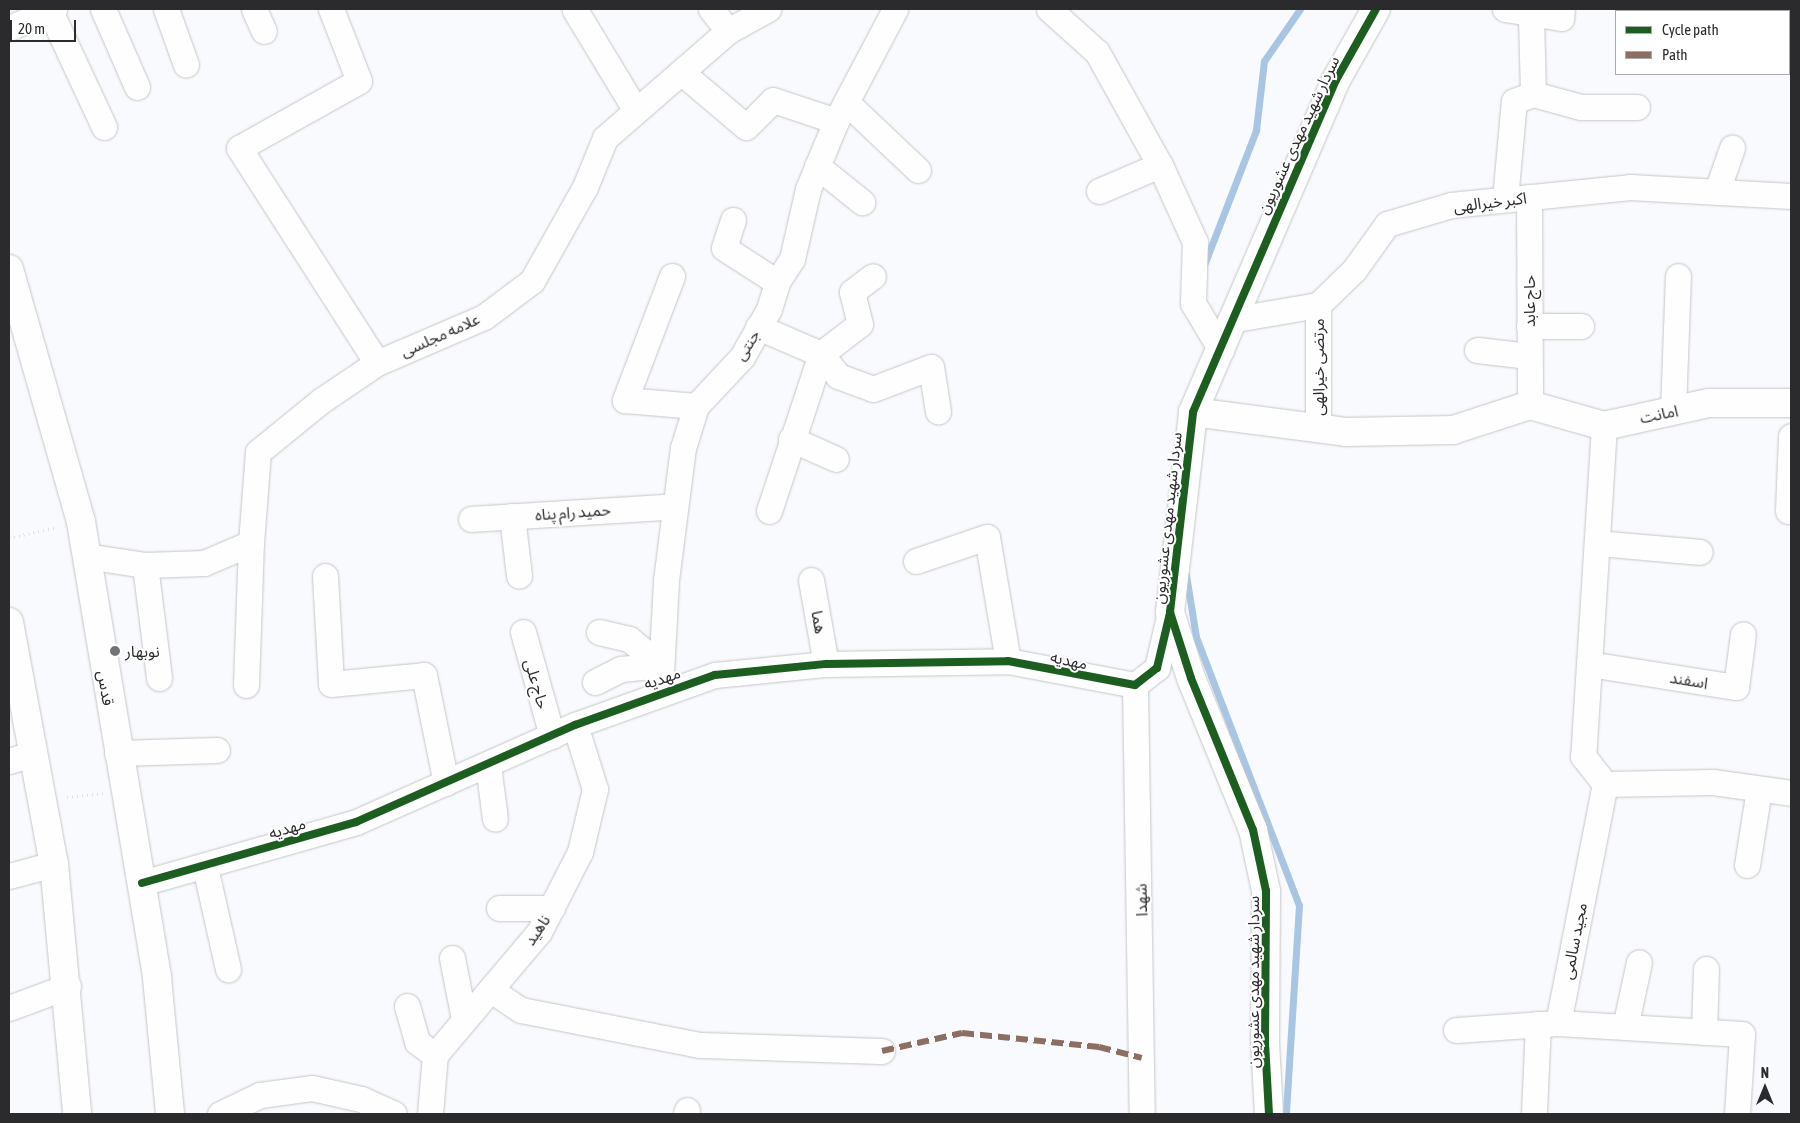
<!DOCTYPE html>
<html>
<head>
<meta charset="utf-8">
<style>
  body { margin:0 }
  #map { position:relative; width:1800px; height:1123px; overflow:hidden; background:#f9fafd; font-family:"Asap Condensed","Noto Sans Arabic",sans-serif }
  div>[style] { position:absolute }
  .stream>* { height:7px; margin:-3.5px; padding:0 3.5px; transform-origin:3.5px; border-radius:3.5px; background:#a8c5e4 }
  .path>* { height:3px; margin-top:-1.5px; transform-origin:0; background:repeating-linear-gradient(90deg,#e0e0e1 0 1px,transparent 0 5px) }
  .roads { filter:drop-shadow(0 0 1px #c5c6c8) drop-shadow(0 0 1px #c5c6c8) }
  .minor>* { height:25px; margin:-12.5px; padding:0 12.5px; transform-origin:12.5px; border-radius:12.5px; background:#fefeff }
  .tertiary>* { height:28px; margin:-14px; padding:0 14px; transform-origin:14px; border-radius:14px; background:#fefeff }
  .secondary>* { height:28px; margin:-14px; padding:0 14px; transform-origin:14px; border-radius:14px; background:#fefeff }
  .quiet>* { height:6px; margin-top:-3px; transform-origin:0; background:repeating-linear-gradient(90deg,#8d6e63 0 12px,transparent 0 18px) }
  .cycleway>* { height:8px; margin:-4px; padding:0 4px; transform-origin:4px; border-radius:4px; background:#1b5e20 }
  .dots>* { width:14px; height:14px; translate:-50% -50%; box-sizing:border-box; border:2px solid #fff; border-radius:50% }
  span { translate:-50% -50%; white-space:nowrap; text-align:center; line-height:1.15; -webkit-text-stroke:4px #fff; paint-order:stroke }
  .street-label { font-size:16px; color:#2b2b2e }
  .poi-label { font-size:16px; color:#2b2b2e }
  .left { translate:0 -50%; text-align:left }
  .frame { position:absolute; inset:0; border:10px solid #2b2b2e; pointer-events:none }
  .legend { position:absolute; left:1615px; top:10px; width:175px; height:65px; box-sizing:border-box; background:#fff; border:1px solid #aaaaab; margin:0; padding:6px 9px; list-style:none; font-size:15px; color:#2b2b2e }
  .legend li { display:flex; align-items:center; gap:10px; height:25px }
  .legend b { width:25px; border:1px solid #aaaaab }
  .north { position:absolute; left:1740px; top:1063px; width:50px; height:50px; -webkit-text-stroke:4px #fff; paint-order:stroke; rotate:0deg; font-size:14px; font-weight:700; line-height:20px; text-align:center; color:#2b2b2e }
  .north::after { content:''; display:block; margin:auto; width:18px; height:22px; background:#2b2b2e; clip-path:polygon(50% 0,100% 100%,50% 72%,0 100%) }
  .scale { position:absolute; left:10px; top:20px; width:66px; height:22px; box-sizing:border-box; border:2px solid #2b2b2e; border-top:0; padding-left:6px; font-size:15px; line-height:18px; white-space:nowrap; color:#2b2b2e; -webkit-text-stroke:4px #fff; paint-order:stroke }
</style>
</head>
<body>
<div id="map">
  <div class="stream">
    <div style="left:1204px;top:265px;width:145px;rotate:-68.9deg"></div>
    <div style="left:1256px;top:130px;width:69px;rotate:-83.4deg"></div>
    <div style="left:1264px;top:61px;width:63px;rotate:-55.3deg"></div>
    <div style="left:1186px;top:575px;width:63px;rotate:80.8deg"></div>
    <div style="left:1196px;top:637px;width:287px;rotate:69deg"></div>
    <div style="left:1299px;top:905px;width:209px;rotate:93.6deg"></div>
  </div>
  <div class="path">
    <div style="left:9px;top:538px;width:50px;rotate:-12.7deg"></div>
    <div style="left:67px;top:797px;width:36px;rotate:-6deg"></div>
  </div>
  <div class="roads">
    <div class="minor">
      <div style="left:103px;top:9px;width:85px;rotate:66.4deg"></div>
      <div style="left:166px;top:9px;width:59px;rotate:70.3deg"></div>
      <div style="left:254px;top:9px;width:24px;rotate:66deg"></div>
      <div style="left:331px;top:9px;width:77px;rotate:68.7deg"></div>
      <div style="left:359px;top:81px;width:137px;rotate:150.8deg"></div>
      <div style="left:239px;top:148px;width:255px;rotate:57.3deg"></div>
      <div style="left:711px;top:9px;width:28px;rotate:52deg"></div>
      <div style="left:1049px;top:9px;width:64px;rotate:41.9deg"></div>
      <div style="left:1097px;top:52px;width:129px;rotate:60.9deg"></div>
      <div style="left:1160px;top:165px;width:85px;rotate:65.6deg"></div>
      <div style="left:1195px;top:242px;width:61px;rotate:91.9deg"></div>
      <div style="left:1193px;top:303px;width:55px;rotate:59.2deg"></div>
      <div style="left:1505px;top:9px;width:57px;rotate:9.1deg"></div>
      <div style="left:1561px;top:18px;width:9px;rotate:-84deg"></div>
      <div style="left:575px;top:10px;width:116px;rotate:58.8deg"></div>
      <div style="left:50px;top:11px;width:128px;rotate:65deg"></div>
      <div style="left:9px;top:28px;width:49px;rotate:-22.9deg"></div>
      <div style="left:681px;top:72px;width:85px;rotate:40.2deg"></div>
      <div style="left:746px;top:127px;width:38px;rotate:-45deg"></div>
      <div style="left:773px;top:100px;width:66px;rotate:18.4deg"></div>
      <div style="left:1533px;top:94px;width:50px;rotate:15.2deg"></div>
      <div style="left:1581px;top:107px;width:56px"></div>
      <div style="left:846px;top:102px;width:99px;rotate:43.4deg"></div>
      <div style="left:817px;top:166px;width:58px;rotate:38.7deg"></div>
      <div style="left:1099px;top:191px;width:66px;rotate:-23.1deg"></div>
      <div style="left:1717px;top:191px;width:46px;rotate:-70.8deg"></div>
      <div style="left:1529px;top:197px;width:208px;rotate:89.7deg"></div>
      <div style="left:1505px;top:199px;width:98px;rotate:-84.8deg"></div>
      <div style="left:1514px;top:101px;width:20px;rotate:-20deg"></div>
      <div style="left:1533px;top:94px;width:78px;rotate:-91.5deg"></div>
      <div style="left:733px;top:220px;width:29px;rotate:108deg"></div>
      <div style="left:724px;top:248px;width:63px;rotate:32.7deg"></div>
      <div style="left:672px;top:276px;width:133px;rotate:110.8deg"></div>
      <div style="left:625px;top:400px;width:71px;rotate:4.8deg"></div>
      <div style="left:1318px;top:305px;width:124px;rotate:90deg"></div>
      <div style="left:1230px;top:320px;width:89px;rotate:-9.7deg"></div>
      <div style="left:1318px;top:305px;width:50px;rotate:-44.2deg"></div>
      <div style="left:1354px;top:270px;width:57px;rotate:-54.3deg"></div>
      <div style="left:1387px;top:224px;width:67px;rotate:-16.5deg"></div>
      <div style="left:1451px;top:205px;width:180px;rotate:-5.7deg"></div>
      <div style="left:1630px;top:187px;width:161px;rotate:3.2deg"></div>
      <div style="left:1529px;top:326px;width:52px"></div>
      <div style="left:758px;top:327px;width:69px;rotate:23.2deg"></div>
      <div style="left:821px;top:354px;width:28px;rotate:52deg"></div>
      <div style="left:838px;top:376px;width:37px;rotate:20deg"></div>
      <div style="left:873px;top:389px;width:62px;rotate:-20.8deg"></div>
      <div style="left:931px;top:367px;width:45px;rotate:81deg"></div>
      <div style="left:1477px;top:350px;width:52px;rotate:6.6deg"></div>
      <div style="left:1673px;top:411px;width:135px;rotate:-87.9deg"></div>
      <div style="left:1604px;top:426px;width:331px;rotate:93.6deg"></div>
      <div style="left:1583px;top:756px;width:36px;rotate:52deg"></div>
      <div style="left:791px;top:439px;width:49px;rotate:24deg"></div>
      <div style="left:769px;top:511px;width:165px;rotate:-71.7deg"></div>
      <div style="left:821px;top:354px;width:49px;rotate:-37.6deg"></div>
      <div style="left:860px;top:324px;width:33px;rotate:-104deg"></div>
      <div style="left:852px;top:292px;width:26px;rotate:-37deg"></div>
      <div style="left:1788px;top:511px;width:75px;rotate:-87.7deg"></div>
      <div style="left:512px;top:516px;width:60px;rotate:83.3deg"></div>
      <div style="left:471px;top:519px;width:204px;rotate:-3.6deg"></div>
      <div style="left:1597px;top:543px;width:103px;rotate:5deg"></div>
      <div style="left:86px;top:556px;width:60px;rotate:8.7deg"></div>
      <div style="left:145px;top:565px;width:59px;rotate:-1.9deg"></div>
      <div style="left:204px;top:563px;width:51px;rotate:-23.1deg"></div>
      <div style="left:251px;top:543px;width:91px;rotate:-85.6deg"></div>
      <div style="left:258px;top:452px;width:82px;rotate:-39.1deg"></div>
      <div style="left:322px;top:400px;width:66px;rotate:-33.9deg"></div>
      <div style="left:377px;top:363px;width:116px;rotate:-23.3deg"></div>
      <div style="left:484px;top:317px;width:60px;rotate:-36.9deg"></div>
      <div style="left:532px;top:281px;width:108px;rotate:-60.6deg"></div>
      <div style="left:585px;top:187px;width:53px;rotate:-67.8deg"></div>
      <div style="left:605px;top:138px;width:163px;rotate:-41deg"></div>
      <div style="left:728px;top:31px;width:46px;rotate:-28.8deg"></div>
      <div style="left:916px;top:561px;width:75px;rotate:-18.7deg"></div>
      <div style="left:987px;top:537px;width:126px;rotate:80.4deg"></div>
      <div style="left:145px;top:565px;width:114px;rotate:82.9deg"></div>
      <div style="left:325px;top:576px;width:108px;rotate:86.8deg"></div>
      <div style="left:331px;top:684px;width:93px;rotate:-5.5deg"></div>
      <div style="left:424px;top:675px;width:110px;rotate:78.5deg"></div>
      <div style="left:811px;top:580px;width:85px;rotate:79.9deg"></div>
      <div style="left:523px;top:632px;width:108px;rotate:74.4deg"></div>
      <div style="left:599px;top:632px;width:31px;rotate:13deg"></div>
      <div style="left:629px;top:639px;width:41px;rotate:39.1deg"></div>
      <div style="left:1589px;top:664px;width:149px;rotate:8.9deg"></div>
      <div style="left:1736px;top:687px;width:53px;rotate:-82.5deg"></div>
      <div style="left:595px;top:682px;width:29px;rotate:-27deg"></div>
      <div style="left:621px;top:669px;width:40px;rotate:-5.7deg"></div>
      <div style="left:246px;top:685px;width:142px;rotate:-88deg"></div>
      <div style="left:1135px;top:685px;width:429px;rotate:89.1deg"></div>
      <div style="left:660px;top:692px;width:112px;rotate:-86.9deg"></div>
      <div style="left:666px;top:580px;width:133px;rotate:-82.7deg"></div>
      <div style="left:683px;top:448px;width:44px;rotate:-72.8deg"></div>
      <div style="left:696px;top:406px;width:67px;rotate:-46.8deg"></div>
      <div style="left:742px;top:357px;width:55px;rotate:-60.6deg"></div>
      <div style="left:769px;top:309px;width:28px;rotate:-73deg"></div>
      <div style="left:777px;top:282px;width:27px;rotate:-57deg"></div>
      <div style="left:792px;top:259px;width:72px;rotate:-77.1deg"></div>
      <div style="left:808px;top:189px;width:74px;rotate:-67.6deg"></div>
      <div style="left:836px;top:121px;width:127px;rotate:-62.2deg"></div>
      <div style="left:117px;top:753px;width:100px;rotate:-1.7deg"></div>
      <div style="left:9px;top:761px;width:24px;rotate:-17deg"></div>
      <div style="left:488px;top:765px;width:54px;rotate:82.6deg"></div>
      <div style="left:1747px;top:865px;width:77px;rotate:-81deg"></div>
      <div style="left:205px;top:867px;width:105px;rotate:77.3deg"></div>
      <div style="left:9px;top:876px;width:47px;rotate:-14.9deg"></div>
      <div style="left:142px;top:883px;width:223px;rotate:-15.9deg"></div>
      <div style="left:356px;top:822px;width:240px;rotate:-23.9deg"></div>
      <div style="left:575px;top:725px;width:149px;rotate:-19.7deg"></div>
      <div style="left:715px;top:675px;width:112px;rotate:-5.7deg"></div>
      <div style="left:826px;top:664px;width:182px;rotate:-0.9deg"></div>
      <div style="left:1008px;top:661px;width:129px;rotate:10.7deg"></div>
      <div style="left:1135px;top:685px;width:28px;rotate:-38deg"></div>
      <div style="left:1157px;top:668px;width:57px;rotate:-76.9deg"></div>
      <div style="left:499px;top:908px;width:53px"></div>
      <div style="left:452px;top:958px;width:62px;rotate:78.9deg"></div>
      <div style="left:491px;top:990px;width:36px;rotate:34deg"></div>
      <div style="left:521px;top:1010px;width:182px;rotate:11.1deg"></div>
      <div style="left:700px;top:1045px;width:182px;rotate:1.9deg"></div>
      <div style="left:407px;top:1006px;width:37px;rotate:74deg"></div>
      <div style="left:417px;top:1042px;width:22px;rotate:36deg"></div>
      <div style="left:9px;top:1008px;width:63px;rotate:-20.4deg"></div>
      <div style="left:1625px;top:1027px;width:66px;rotate:-77.8deg"></div>
      <div style="left:1456px;top:1030px;width:102px;rotate:-3.9deg"></div>
      <div style="left:1704px;top:1032px;width:63px;rotate:-88.2deg"></div>
      <div style="left:1534px;top:1112px;width:88px;rotate:-87.4deg"></div>
      <div style="left:220px;top:1114px;width:44px;rotate:-25.4deg"></div>
      <div style="left:260px;top:1095px;width:52px;rotate:-7.7deg"></div>
      <div style="left:312px;top:1088px;width:50px;rotate:12.7deg"></div>
      <div style="left:361px;top:1099px;width:36px;rotate:24deg"></div>
      <div style="left:430px;top:1114px;width:59px;rotate:-85.2deg"></div>
      <div style="left:435px;top:1055px;width:161px;rotate:-49.8deg"></div>
      <div style="left:539px;top:932px;width:90px;rotate:-62.9deg"></div>
      <div style="left:580px;top:852px;width:65px;rotate:-76.6deg"></div>
      <div style="left:595px;top:789px;width:67px;rotate:-107.4deg"></div>
      <div style="left:686px;top:1114px;width:4px;rotate:-76deg"></div>
      <div style="left:1737px;top:1114px;width:80px;rotate:-86.4deg"></div>
      <div style="left:1742px;top:1034px;width:184px;rotate:-176.6deg"></div>
      <div style="left:1558px;top:1023px;width:244px;rotate:-78.9deg"></div>
      <div style="left:1605px;top:784px;width:108px;rotate:-1.1deg"></div>
      <div style="left:1713px;top:782px;width:79px;rotate:8deg"></div>
    </div>
    <div class="tertiary">
      <div style="left:1193px;top:412px;width:154px;rotate:7.4deg"></div>
      <div style="left:1346px;top:432px;width:107px;rotate:-1.1deg"></div>
      <div style="left:1453px;top:430px;width:81px;rotate:-18deg"></div>
      <div style="left:1530px;top:405px;width:77px;rotate:15.8deg"></div>
      <div style="left:1604px;top:426px;width:107px;rotate:-12.4deg"></div>
      <div style="left:1709px;top:403px;width:82px"></div>
      <div style="left:1269px;top:1114px;width:71px;rotate:-93.2deg"></div>
      <div style="left:1265px;top:1043px;width:152px;rotate:-89.6deg"></div>
      <div style="left:1266px;top:891px;width:62px;rotate:-102deg"></div>
      <div style="left:1253px;top:830px;width:164px;rotate:-112.2deg"></div>
      <div style="left:1191px;top:678px;width:69px;rotate:-107.7deg"></div>
      <div style="left:1170px;top:612px;width:201px;rotate:-83.4deg"></div>
      <div style="left:1193px;top:412px;width:361px;rotate:-66.7deg"></div>
      <div style="left:1336px;top:80px;width:81px;rotate:-60.6deg"></div>
    </div>
    <div class="secondary">
      <div style="left:9px;top:269px;width:263px;rotate:74.1deg"></div>
      <div style="left:81px;top:522px;width:462px;rotate:80.5deg"></div>
      <div style="left:157px;top:978px;width:137px;rotate:84.5deg"></div>
      <div style="left:9px;top:622px;width:246px;rotate:79.5deg"></div>
      <div style="left:54px;top:864px;width:251px;rotate:84.7deg"></div>
    </div>
  </div>
  <div class="quiet">
    <div style="left:882px;top:1051px;width:82px;rotate:-12.7deg"></div>
    <div style="left:962px;top:1033px;width:138px;rotate:5.8deg"></div>
    <div style="left:1099px;top:1047px;width:44px;rotate:14.3deg"></div>
  </div>
  <div class="cycleway">
    <div style="left:142px;top:883px;width:223px;rotate:-15.9deg"></div>
    <div style="left:356px;top:822px;width:240px;rotate:-23.9deg"></div>
    <div style="left:575px;top:725px;width:149px;rotate:-19.7deg"></div>
    <div style="left:715px;top:675px;width:112px;rotate:-5.7deg"></div>
    <div style="left:826px;top:664px;width:182px;rotate:-0.9deg"></div>
    <div style="left:1008px;top:661px;width:129px;rotate:10.7deg"></div>
    <div style="left:1135px;top:685px;width:28px;rotate:-38deg"></div>
    <div style="left:1157px;top:668px;width:57px;rotate:-76.7deg"></div>
    <div style="left:1269px;top:1114px;width:71px;rotate:-93.2deg"></div>
    <div style="left:1265px;top:1043px;width:152px;rotate:-89.6deg"></div>
    <div style="left:1266px;top:891px;width:62px;rotate:-102deg"></div>
    <div style="left:1253px;top:830px;width:164px;rotate:-112.2deg"></div>
    <div style="left:1191px;top:678px;width:69px;rotate:-107.7deg"></div>
    <div style="left:1170px;top:612px;width:201px;rotate:-83.4deg"></div>
    <div style="left:1193px;top:412px;width:361px;rotate:-66.7deg"></div>
    <div style="left:1336px;top:80px;width:81px;rotate:-60.6deg"></div>
  </div>
  <div class="dots">
    <div style="left:115px;top:651px;background:#737376"></div>
  </div>
  <div class="street-label">
    <span style="left:1298px;top:135px;rotate:-65deg">سردار شهید مهدی عشوریون</span>
    <span style="left:1490px;top:202px;rotate:-7deg">اکبر خیرالهی</span>
    <span style="left:1529px;top:301px;rotate:-90deg">حاج عابد</span>
    <span style="left:440px;top:335px;rotate:-24deg">علامه مجلسی</span>
    <span style="left:747px;top:345px;rotate:-58deg">جنتی</span>
    <span style="left:1318px;top:367px;rotate:-90deg">مرتضی خیرالهی</span>
    <span style="left:1659px;top:414px;rotate:-12deg">امانت</span>
    <span style="left:573px;top:512px;rotate:-4deg">حمید رام پناه</span>
    <span style="left:1167px;top:518px;rotate:-84deg">سردار شهید مهدی عشوریون</span>
    <span style="left:819px;top:622px;rotate:80deg">هما</span>
    <span style="left:1069px;top:660px;rotate:12deg">مهدیه</span>
    <span style="left:662px;top:678px;rotate:-19deg">مهدیه</span>
    <span style="left:1689px;top:680px;rotate:9deg">اسفند</span>
    <span style="left:537px;top:684px;rotate:74deg">حاج علی</span>
    <span style="left:106px;top:688px;rotate:81deg">قدس</span>
    <span style="left:287px;top:828px;rotate:-17deg">مهدیه</span>
    <span style="left:1141px;top:900px;rotate:-91deg">شهدا</span>
    <span style="left:537px;top:930px;rotate:-56deg">ناهید</span>
    <span style="left:1574px;top:941px;rotate:-79deg">مجید سالمی</span>
    <span style="left:1253px;top:982px;rotate:-90deg">سردار شهید مهدی عشوریون</span>
  </div>
  <div class="poi-label">
    <span class="left" style="left:125px;top:651px">نوبهار</span>
  </div>
  <div class="frame"></div>
  <ul class="legend">
  <li><b style="height:6px;background:#1b5e20"></b>Cycle path</li>
  <li><b style="height:6px;background:#8d6e63"></b>Path</li>
  </ul>
  <div class="north">N</div>
  <div class="scale">20 m</div>
</div>
</body>
</html>
